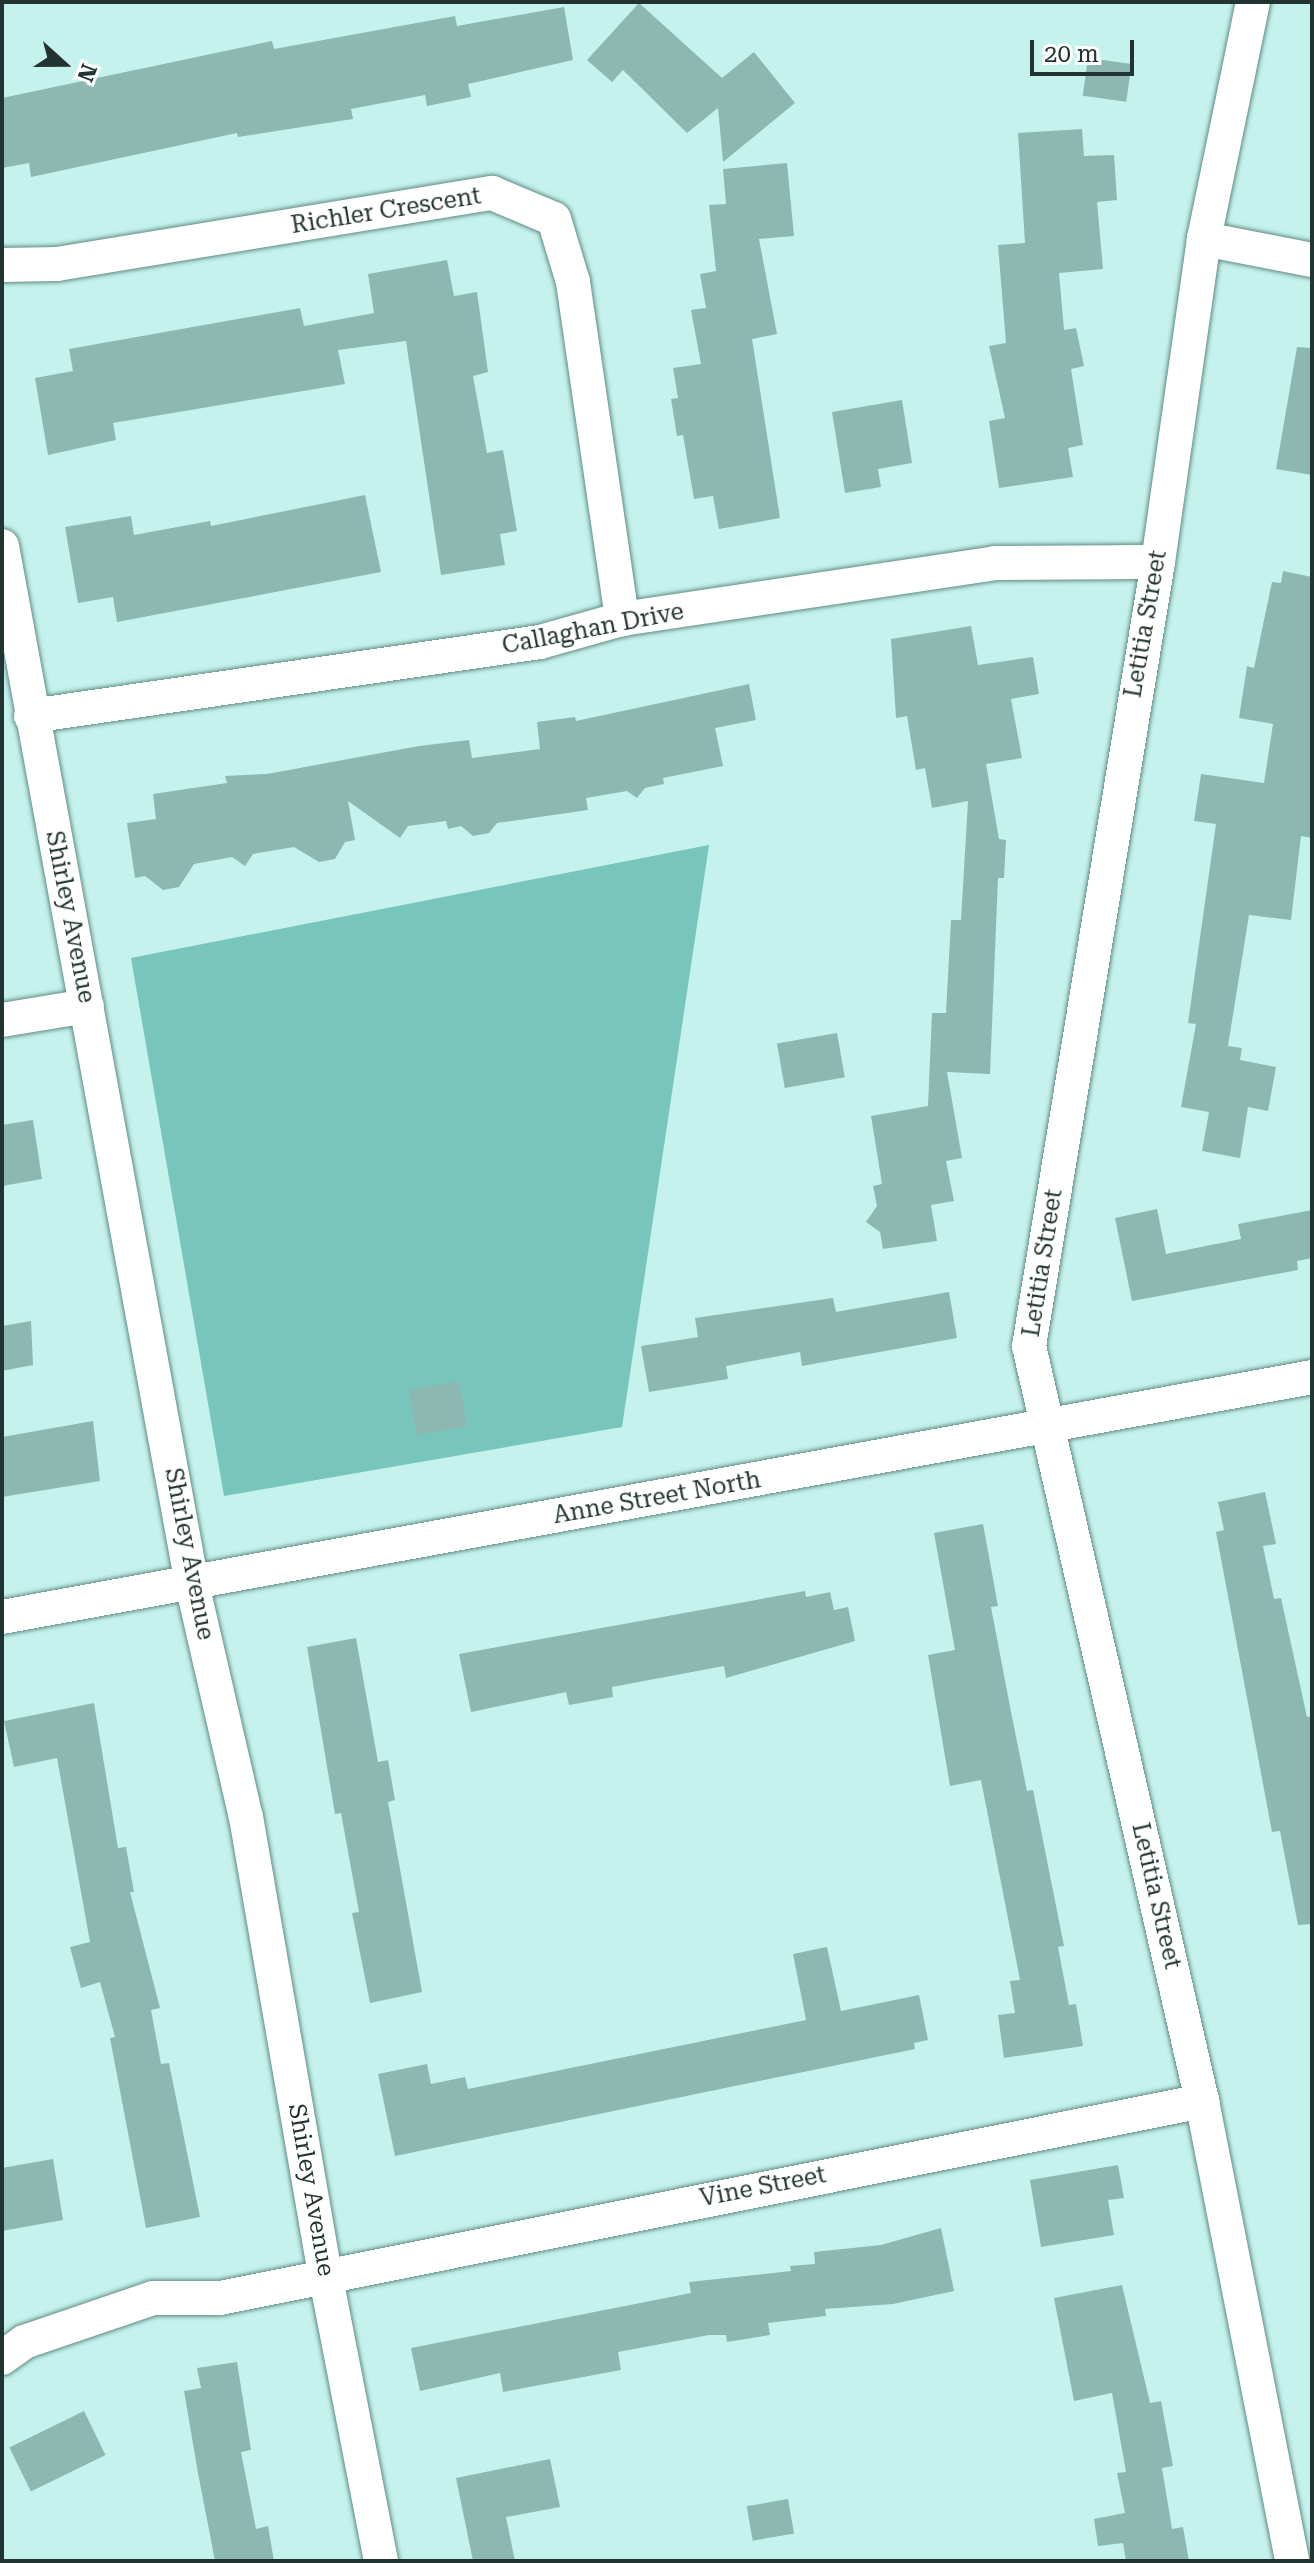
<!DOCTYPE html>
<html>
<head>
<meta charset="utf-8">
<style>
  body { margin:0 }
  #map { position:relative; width:1314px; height:2563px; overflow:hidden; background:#c5f2ec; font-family:"Roboto Serif",serif }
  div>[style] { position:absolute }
  .green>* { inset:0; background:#78c5bc }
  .building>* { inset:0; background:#8db8b2; transform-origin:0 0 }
  .roads { filter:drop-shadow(0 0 2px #618b85) drop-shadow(0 0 2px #618b85) }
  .minor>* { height:34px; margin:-17px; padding:0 17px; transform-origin:17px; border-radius:17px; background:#fff }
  span { translate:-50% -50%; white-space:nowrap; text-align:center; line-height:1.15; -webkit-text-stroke:6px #fff; paint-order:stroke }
  .street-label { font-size:24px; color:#223431 }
  .frame { position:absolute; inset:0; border:4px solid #223431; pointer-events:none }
  .north { position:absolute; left:24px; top:24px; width:80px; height:80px; -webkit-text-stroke:6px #fff; paint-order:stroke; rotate:111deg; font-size:22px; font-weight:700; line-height:32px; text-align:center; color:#223431 }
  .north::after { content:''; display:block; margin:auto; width:28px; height:36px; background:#223431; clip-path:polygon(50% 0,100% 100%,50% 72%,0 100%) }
  .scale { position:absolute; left:1030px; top:40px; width:104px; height:36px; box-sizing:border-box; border:4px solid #223431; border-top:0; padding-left:10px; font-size:24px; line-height:28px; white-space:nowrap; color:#223431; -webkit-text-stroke:6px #fff; paint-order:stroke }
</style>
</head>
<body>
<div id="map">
  <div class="green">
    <div style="clip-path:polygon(709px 845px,622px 1427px,224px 1496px,131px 958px)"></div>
  </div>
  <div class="building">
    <div style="clip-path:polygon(639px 3px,722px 78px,754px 52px,795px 103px,723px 162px,718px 108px,687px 133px,623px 70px,612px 82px,587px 60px)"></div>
    <div style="clip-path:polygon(564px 7px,573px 60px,468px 84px,471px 97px,427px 106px,425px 95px,351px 109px,353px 119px,238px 137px,237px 133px,31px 177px,29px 163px,2px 168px,2px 98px,272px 41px,274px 49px,455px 16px,457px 26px)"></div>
    <div style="left:1088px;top:58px;width:44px;height:38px;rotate:8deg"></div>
    <div style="clip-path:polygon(1082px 129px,1084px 156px,1114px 155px,1117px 200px,1097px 202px,1103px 269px,1059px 273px,1064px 330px,1076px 328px,1084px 366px,1071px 369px,1083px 445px,1068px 448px,1073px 477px,999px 488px,989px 421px,1005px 418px,989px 346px,1006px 343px,998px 245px,1025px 243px,1018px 133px)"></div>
    <div style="clip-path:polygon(787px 163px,794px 236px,759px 239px,777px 334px,752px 339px,780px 518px,719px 529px,713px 496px,694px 499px,683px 435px,677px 436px,671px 399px,678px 398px,673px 368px,701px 364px,691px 310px,706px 308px,700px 274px,716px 271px,709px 205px,726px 204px,723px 169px)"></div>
    <div style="clip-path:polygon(447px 260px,454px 296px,477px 292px,488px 372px,473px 376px,487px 453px,503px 450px,517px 531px,500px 534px,505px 565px,441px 575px,406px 341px,338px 350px,345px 384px,113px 423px,116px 440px,48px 455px,35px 378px,73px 371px,69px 349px,300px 308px,304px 326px,374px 313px,368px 274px)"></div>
    <div style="clip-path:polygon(1297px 347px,1312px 348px,1312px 475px,1276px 469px)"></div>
    <div style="clip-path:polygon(902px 400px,912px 463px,878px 469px,881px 487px,845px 493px,832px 412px)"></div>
    <div style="clip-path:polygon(365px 495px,381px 572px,117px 622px,113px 597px,78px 603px,65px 527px,131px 516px,134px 535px,210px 521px,211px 526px)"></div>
    <div style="clip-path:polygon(1283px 571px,1312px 577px,1312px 838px,1301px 836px,1291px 920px,1249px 915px,1228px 1046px,1242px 1048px,1240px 1060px,1276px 1067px,1268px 1111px,1248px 1107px,1240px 1158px,1202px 1151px,1209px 1112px,1181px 1107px,1196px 1024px,1188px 1023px,1216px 824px,1194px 821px,1201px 774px,1264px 783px,1273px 724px,1239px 718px,1247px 666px,1254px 668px,1272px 582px,1281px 583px)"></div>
    <div style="clip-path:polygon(971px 626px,978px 665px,1033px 657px,1039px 694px,1011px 699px,1022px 758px,986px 764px,999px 839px,1006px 840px,1004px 878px,998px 878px,990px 1074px,947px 1072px,962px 1158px,946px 1161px,954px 1201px,931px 1205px,937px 1241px,883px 1249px,880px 1232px,866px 1222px,877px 1206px,873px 1186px,882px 1184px,871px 1116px,928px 1106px,932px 1013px,946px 1013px,951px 920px,961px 920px,968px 801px,932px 808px,925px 768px,916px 770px,907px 716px,896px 718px,891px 639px)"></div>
    <div style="clip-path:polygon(749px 684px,756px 720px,715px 728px,723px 766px,663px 778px,664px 784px,645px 788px,637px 798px,627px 791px,586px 798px,588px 810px,497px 823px,489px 833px,473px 836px,461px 826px,448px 829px,446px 821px,408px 826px,400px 838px,348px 801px,355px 840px,345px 842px,335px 859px,319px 862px,294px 847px,253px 854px,245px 866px,232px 857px,194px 864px,179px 887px,163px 890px,145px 876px,135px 878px,127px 823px,156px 819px,153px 794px,227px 783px,225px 776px,267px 774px,419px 746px,469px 740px,472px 758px,540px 749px,537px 722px,575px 717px,576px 721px)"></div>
    <div style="left:837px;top:1033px;width:45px;height:61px;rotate:80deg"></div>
    <div style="clip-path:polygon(33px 1120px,42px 1179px,2px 1186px,2px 1125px)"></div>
    <div style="clip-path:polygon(1157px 1209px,1166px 1254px,1241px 1239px,1238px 1224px,1312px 1210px,1312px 1258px,1297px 1261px,1298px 1270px,1132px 1301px,1115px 1218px)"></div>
    <div style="clip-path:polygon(949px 1292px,957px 1338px,802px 1366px,800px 1352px,726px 1366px,728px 1379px,649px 1392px,641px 1346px,698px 1337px,695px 1318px,833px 1298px,836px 1312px)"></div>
    <div style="clip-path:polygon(31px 1321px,33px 1365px,2px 1371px,2px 1326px)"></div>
    <div style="left:459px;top:1381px;width:46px;height:51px;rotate:80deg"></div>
    <div style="clip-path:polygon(93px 1421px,100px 1481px,2px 1497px,2px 1437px)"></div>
    <div style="clip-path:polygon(1265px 1492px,1276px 1544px,1263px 1546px,1274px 1599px,1281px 1598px,1307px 1717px,1312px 1716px,1312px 1924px,1298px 1925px,1280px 1831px,1272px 1832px,1216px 1532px,1224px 1530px,1218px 1502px)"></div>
    <div style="clip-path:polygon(983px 1524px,998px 1606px,991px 1607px,1011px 1712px,1027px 1791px,1033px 1790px,1064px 1946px,1058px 1947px,1069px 2005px,1076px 2004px,1083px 2046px,1004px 2058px,998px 2015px,1015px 2013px,1010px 1981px,1020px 1980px,981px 1780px,950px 1786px,928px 1655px,955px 1650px,934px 1533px)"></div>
    <div style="clip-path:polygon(805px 1591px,806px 1597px,830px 1592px,834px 1610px,848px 1607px,855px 1641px,726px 1678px,724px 1666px,612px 1687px,613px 1697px,569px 1705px,566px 1692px,471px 1712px,459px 1654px)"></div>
    <div style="clip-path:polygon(356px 1638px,378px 1762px,388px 1760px,395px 1800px,388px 1802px,422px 1992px,370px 2003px,352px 1913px,359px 1912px,341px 1813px,335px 1814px,307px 1647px)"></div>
    <div style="clip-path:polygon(94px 1703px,118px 1848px,126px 1847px,134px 1892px,130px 1892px,160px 2008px,151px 2010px,161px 2064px,169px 2063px,200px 2217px,146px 2228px,110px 2038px,115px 2037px,100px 1982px,81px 1988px,70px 1947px,90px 1942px,57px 1758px,14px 1767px,4px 1721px)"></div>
    <div style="clip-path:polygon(827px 1947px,841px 2011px,919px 1995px,928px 2040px,914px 2043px,915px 2049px,395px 2156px,378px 2074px,427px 2064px,431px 2084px,465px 2077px,468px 2089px,806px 2020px,793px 1954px)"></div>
    <div style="clip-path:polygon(53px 2159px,63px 2220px,2px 2231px,2px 2168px)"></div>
    <div style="clip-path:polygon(1118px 2165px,1124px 2198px,1108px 2200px,1114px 2235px,1041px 2247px,1030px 2180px)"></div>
    <div style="clip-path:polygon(941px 2228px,954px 2291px,893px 2304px,825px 2309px,826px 2316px,768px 2323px,770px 2335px,727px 2342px,726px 2335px,709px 2335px,618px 2352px,621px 2370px,503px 2392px,500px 2373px,420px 2391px,411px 2348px,691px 2293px,689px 2282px,791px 2271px,790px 2266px,815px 2264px,814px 2252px,881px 2245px)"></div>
    <div style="clip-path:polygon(1122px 2285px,1150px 2403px,1161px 2401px,1173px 2466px,1162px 2468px,1172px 2529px,1183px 2527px,1189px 2561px,1126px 2561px,1123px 2543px,1098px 2546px,1094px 2519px,1125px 2513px,1117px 2473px,1126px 2472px,1112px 2393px,1074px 2401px,1054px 2298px)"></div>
    <div style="clip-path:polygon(237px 2362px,251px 2450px,241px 2452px,256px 2529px,268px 2526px,274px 2561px,215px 2561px,198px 2473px,184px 2391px,201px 2388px,197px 2368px)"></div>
    <div style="left:84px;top:2411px;width:49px;height:83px;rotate:64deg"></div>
    <div style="clip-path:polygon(550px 2459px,560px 2507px,506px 2517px,515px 2561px,473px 2561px,456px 2478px)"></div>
    <div style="left:788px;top:2499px;width:35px;height:42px;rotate:80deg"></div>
  </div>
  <div class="roads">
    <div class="minor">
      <div style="left:1253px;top:2px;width:242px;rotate:101.7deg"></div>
      <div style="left:1204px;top:239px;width:326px;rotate:98.1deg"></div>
      <div style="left:1158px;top:562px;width:795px;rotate:99.34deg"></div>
      <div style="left:1029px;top:1346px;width:775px;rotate:77.09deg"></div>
      <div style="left:1202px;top:2101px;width:469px;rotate:78.9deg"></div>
      <div style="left:1204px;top:239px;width:110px;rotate:11deg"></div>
      <div style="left:2px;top:265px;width:55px;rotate:-1deg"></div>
      <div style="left:57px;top:264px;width:441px;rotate:-9.3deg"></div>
      <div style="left:492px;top:193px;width:67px;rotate:22.8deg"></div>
      <div style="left:554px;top:219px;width:66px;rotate:73.2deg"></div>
      <div style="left:573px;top:282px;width:341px;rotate:81.7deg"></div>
      <div style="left:2px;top:546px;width:1055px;rotate:79.63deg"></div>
      <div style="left:192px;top:1584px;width:239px;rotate:77deg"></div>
      <div style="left:246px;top:1817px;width:463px;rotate:80.2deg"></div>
      <div style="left:325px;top:2273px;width:293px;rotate:79deg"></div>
      <div style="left:31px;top:716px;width:514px;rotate:-8.27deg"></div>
      <div style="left:540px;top:642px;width:85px;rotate:-15.7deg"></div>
      <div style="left:622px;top:619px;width:377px;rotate:-8.5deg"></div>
      <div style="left:995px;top:563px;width:163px;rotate:-0.4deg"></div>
      <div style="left:2px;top:1020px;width:86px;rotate:-9.4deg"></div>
      <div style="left:2px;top:1617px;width:1332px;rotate:-10.38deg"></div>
      <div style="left:2px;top:2358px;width:27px;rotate:-36deg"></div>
      <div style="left:24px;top:2342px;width:136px;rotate:-18.8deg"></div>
      <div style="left:153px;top:2298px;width:67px"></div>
      <div style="left:220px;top:2298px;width:1002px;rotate:-11.34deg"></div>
    </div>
  </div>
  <div class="street-label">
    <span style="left:386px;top:211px;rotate:-9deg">Richler Crescent</span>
    <span style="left:1146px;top:624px;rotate:-80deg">Letitia Street</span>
    <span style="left:593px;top:629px;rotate:-11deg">Callaghan Drive</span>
    <span style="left:70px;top:917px;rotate:79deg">Shirley Avenue</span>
    <span style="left:1043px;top:1263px;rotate:-81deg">Letitia Street</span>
    <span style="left:657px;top:1498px;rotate:-10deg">Anne Street North</span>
    <span style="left:189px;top:1554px;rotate:79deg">Shirley Avenue</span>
    <span style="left:1156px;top:1896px;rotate:77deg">Letitia Street</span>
    <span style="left:763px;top:2187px;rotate:-11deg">Vine Street</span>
    <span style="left:311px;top:2190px;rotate:80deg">Shirley Avenue</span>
  </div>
  <div class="frame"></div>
  <div class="north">N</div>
  <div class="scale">20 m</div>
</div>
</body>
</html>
